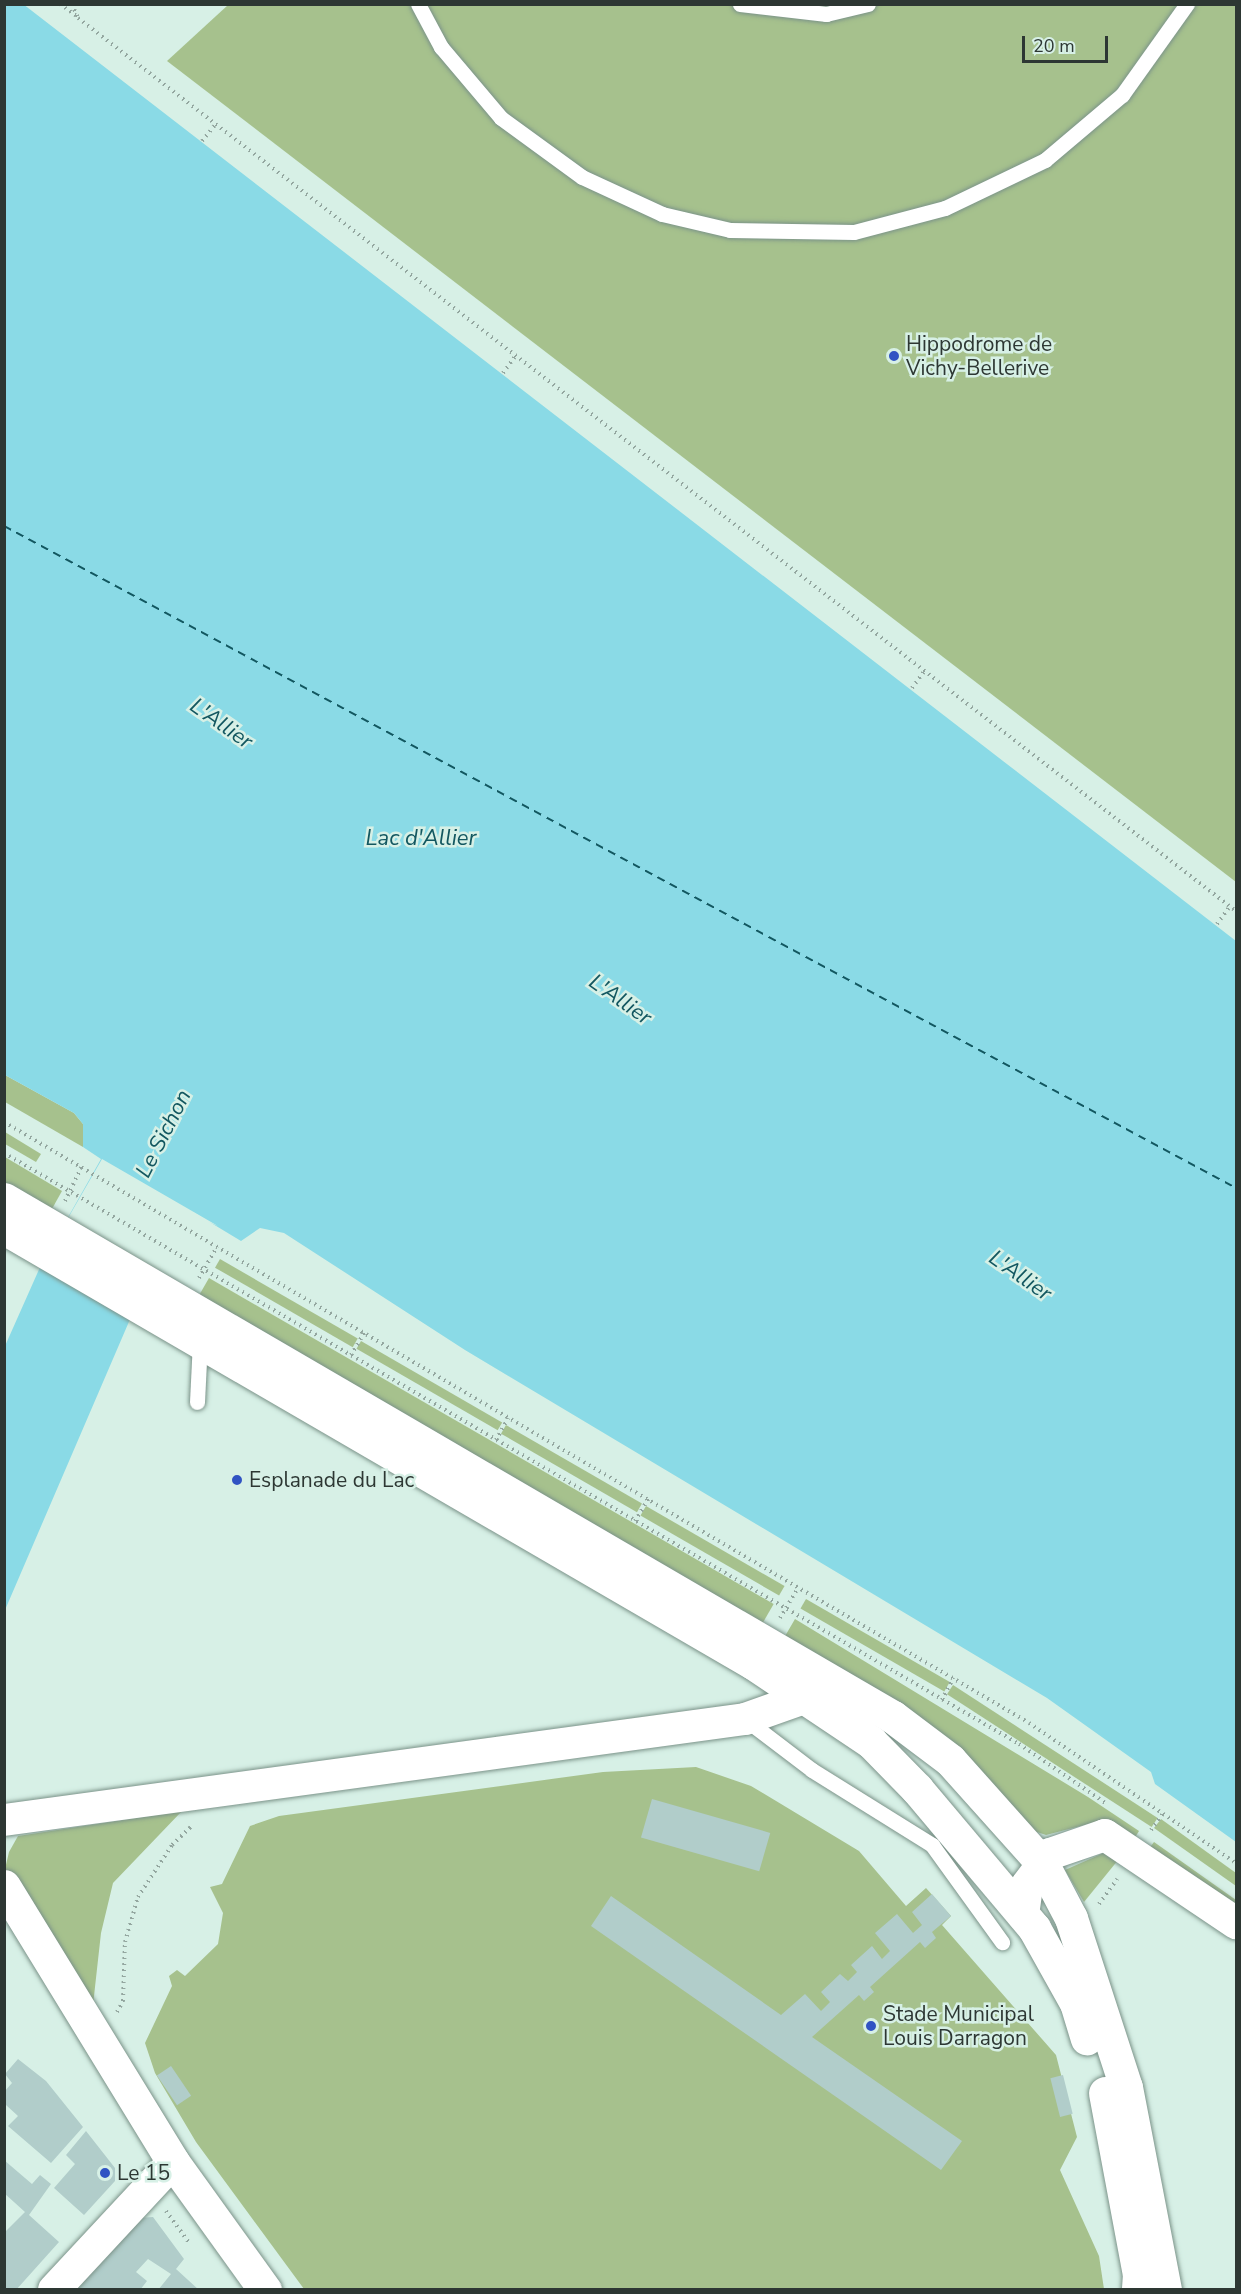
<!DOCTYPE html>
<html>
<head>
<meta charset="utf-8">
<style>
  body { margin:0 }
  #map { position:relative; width:1241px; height:2294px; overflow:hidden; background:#d7f0e6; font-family:"Nunito Sans",sans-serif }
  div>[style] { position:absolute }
  .green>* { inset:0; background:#a6c18d; transform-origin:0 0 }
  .water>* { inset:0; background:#8adae6 }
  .pier>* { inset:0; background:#d7f0e6 }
  .ferry>* { height:1.5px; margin-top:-0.75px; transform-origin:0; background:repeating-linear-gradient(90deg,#125760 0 8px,transparent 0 14px) }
  .building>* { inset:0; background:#b1cdca; transform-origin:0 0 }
  .path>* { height:4px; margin-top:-2px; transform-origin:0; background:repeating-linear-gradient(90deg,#93a69f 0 1.5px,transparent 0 6px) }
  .roads { filter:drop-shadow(0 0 2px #7b9389) drop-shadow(0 0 2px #7b9389) }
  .lane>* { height:15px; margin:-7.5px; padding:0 7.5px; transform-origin:7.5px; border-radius:7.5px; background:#fff }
  .street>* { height:32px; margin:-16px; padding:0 16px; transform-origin:16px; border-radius:16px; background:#fff }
  .secondary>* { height:33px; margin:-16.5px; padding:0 16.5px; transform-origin:16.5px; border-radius:16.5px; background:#fff }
  .dots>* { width:16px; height:16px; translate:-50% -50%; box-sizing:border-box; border:3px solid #d7f0e6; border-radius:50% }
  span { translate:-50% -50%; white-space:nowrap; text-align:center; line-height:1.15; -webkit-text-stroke:5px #d7f0e6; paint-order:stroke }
  .poi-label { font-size:21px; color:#2d3733 }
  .left { translate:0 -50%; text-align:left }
  .water-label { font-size:22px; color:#125760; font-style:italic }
  .frame { position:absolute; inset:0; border:6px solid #2d3733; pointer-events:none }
  .scale { position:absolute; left:1022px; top:36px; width:86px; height:27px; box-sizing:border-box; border:3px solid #2d3733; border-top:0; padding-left:8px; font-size:18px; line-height:21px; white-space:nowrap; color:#2d3733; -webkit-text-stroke:4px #d7f0e6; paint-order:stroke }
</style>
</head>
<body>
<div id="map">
  <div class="green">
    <div style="clip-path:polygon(228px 5px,1236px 5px,1236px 882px,167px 61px)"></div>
    <div style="clip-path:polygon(5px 1075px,74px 1113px,83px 1124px,83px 1147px,5px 1102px)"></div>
    <div style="clip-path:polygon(5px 1132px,41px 1154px,36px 1162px,5px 1144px)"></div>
    <div style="clip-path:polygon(5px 1157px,62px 1191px,48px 1216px,5px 1191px)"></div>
    <div style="left:220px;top:1259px;width:159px;height:10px;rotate:30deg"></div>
    <div style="left:209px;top:1278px;width:652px;height:27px;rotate:30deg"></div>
    <div style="left:361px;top:1341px;width:163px;height:9px;rotate:30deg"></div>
    <div style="left:506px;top:1425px;width:157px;height:10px;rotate:30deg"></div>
    <div style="left:646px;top:1506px;width:160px;height:11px;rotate:30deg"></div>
    <div style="left:806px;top:1599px;width:166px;height:11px;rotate:30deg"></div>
    <div style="clip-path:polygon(795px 1619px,1088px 1797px,1139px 1831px,1134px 1839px,1096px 1822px,1046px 1835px,1034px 1831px,781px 1643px)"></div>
    <div style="left:953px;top:1685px;width:244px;height:11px;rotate:33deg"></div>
    <div style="clip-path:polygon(696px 1767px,751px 1786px,859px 1851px,906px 1906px,926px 1888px,951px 1916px,942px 1925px,1056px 2055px,1077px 2137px,1060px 2170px,1099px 2256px,1104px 2289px,304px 2289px,196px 2142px,155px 2073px,145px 2043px,172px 1986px,169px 1976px,177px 1970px,185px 1976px,218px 1944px,223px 1913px,210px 1887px,222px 1884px,250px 1826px,279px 1816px,603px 1772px)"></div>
    <div style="clip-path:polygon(182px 1811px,113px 1883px,101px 1933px,93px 2005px,5px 1869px,9px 1852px,18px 1836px)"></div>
    <div style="clip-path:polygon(1161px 1819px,1236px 1873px,1236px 1886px,1154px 1828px)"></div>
    <div style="clip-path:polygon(1154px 1842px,1236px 1900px,1236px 1911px,1148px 1850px)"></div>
    <div style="clip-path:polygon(1108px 1851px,1123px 1854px,1084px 1902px,1065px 1870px)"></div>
  </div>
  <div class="water">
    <div style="clip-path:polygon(23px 4px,1236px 941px,1236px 1842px,1155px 1784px,1151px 1772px,1047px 1698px,465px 1350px,284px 1233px,260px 1228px,241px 1241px,193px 1212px,131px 1317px,5px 1610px,5px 1346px,41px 1265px,101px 1159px,83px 1147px,83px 1124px,74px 1113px,5px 1075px,4px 5px)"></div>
  </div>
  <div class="pier">
    <div style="clip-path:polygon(102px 1159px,218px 1226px,194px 1216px,133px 1318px,41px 1265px)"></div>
  </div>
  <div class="ferry">
    <div style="left:4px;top:526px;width:1399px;rotate:28.25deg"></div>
  </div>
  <div class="building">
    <div style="left:652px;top:1799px;width:123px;height:40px;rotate:16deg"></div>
    <div style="clip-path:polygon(932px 1894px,951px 1916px,932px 1932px,936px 1938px,925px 1948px,920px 1942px,870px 1987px,874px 1992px,864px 2001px,859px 1995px,812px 2037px,962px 2141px,941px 2170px,591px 1926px,611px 1896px,781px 2015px,805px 1994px,821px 2011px,830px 2002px,821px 1992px,840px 1974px,848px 1981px,857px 1972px,851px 1965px,872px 1946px,882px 1959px,890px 1951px,875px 1933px,897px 1914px,913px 1933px,922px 1925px,912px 1912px)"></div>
    <div style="clip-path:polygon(18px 2059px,46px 2081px,83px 2127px,51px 2163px,8px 2126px,18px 2116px,6px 2105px,4px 2092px,12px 2083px,5px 2074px)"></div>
    <div style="left:171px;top:2066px;width:36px;height:17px;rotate:56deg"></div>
    <div style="left:1063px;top:2075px;width:40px;height:13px;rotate:76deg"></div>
    <div style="clip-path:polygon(86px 2131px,115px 2168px,115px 2181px,84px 2215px,54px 2188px,75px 2164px,66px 2155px)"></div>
    <div style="clip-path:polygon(4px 2160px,32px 2184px,40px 2175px,51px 2184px,29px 2215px,59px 2242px,16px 2290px,4px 2290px,4px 2233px,25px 2212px,4px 2193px)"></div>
    <div style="clip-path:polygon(153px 2217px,184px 2259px,176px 2269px,199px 2290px,158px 2290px,171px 2274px,148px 2259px,136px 2272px,147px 2281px,140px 2290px,75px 2290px,140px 2218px)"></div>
  </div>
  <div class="path">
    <div style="left:60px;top:4px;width:22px;rotate:36deg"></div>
    <div style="left:72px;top:4px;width:15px;rotate:67deg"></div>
    <div style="left:78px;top:18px;width:1462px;rotate:37.64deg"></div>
    <div style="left:202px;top:141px;width:22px;rotate:-51deg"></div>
    <div style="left:503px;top:373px;width:22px;rotate:-54deg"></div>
    <div style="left:912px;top:688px;width:22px;rotate:-54deg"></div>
    <div style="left:1217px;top:924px;width:22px;rotate:-54deg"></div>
    <div style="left:4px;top:1122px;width:1188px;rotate:30.38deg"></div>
    <div style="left:1029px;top:1723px;width:250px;rotate:34.1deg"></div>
    <div style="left:4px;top:1153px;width:1175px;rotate:30.21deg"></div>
    <div style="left:1019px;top:1744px;width:107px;rotate:34.3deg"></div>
    <div style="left:65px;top:1201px;width:39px;rotate:-64deg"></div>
    <div style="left:199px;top:1278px;width:36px;rotate:-60deg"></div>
    <div style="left:351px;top:1355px;width:26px;rotate:-59deg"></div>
    <div style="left:496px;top:1440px;width:25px;rotate:-61deg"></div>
    <div style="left:635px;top:1521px;width:26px;rotate:-59deg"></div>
    <div style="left:780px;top:1618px;width:35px;rotate:-59deg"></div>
    <div style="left:942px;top:1700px;width:25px;rotate:-63deg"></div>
    <div style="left:1151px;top:1830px;width:22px;rotate:-54deg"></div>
    <div style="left:1099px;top:1904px;width:31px;rotate:-54deg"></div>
    <div style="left:117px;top:2012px;width:13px;rotate:-61deg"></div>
    <div style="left:123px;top:2001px;width:59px;rotate:-88.1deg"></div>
    <div style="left:125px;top:1942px;width:47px;rotate:-73.9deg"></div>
    <div style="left:138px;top:1897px;width:62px;rotate:-56.8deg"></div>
    <div style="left:172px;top:1845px;width:28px;rotate:-44deg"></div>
    <div style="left:166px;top:2211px;width:41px;rotate:54deg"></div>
  </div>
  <div class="roads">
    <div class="lane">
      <div style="left:418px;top:4px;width:49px;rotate:61.9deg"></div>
      <div style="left:441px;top:47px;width:93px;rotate:49.8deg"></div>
      <div style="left:501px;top:118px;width:100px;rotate:36.1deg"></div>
      <div style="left:582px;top:177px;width:88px;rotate:24.8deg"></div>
      <div style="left:662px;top:214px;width:70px;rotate:13.2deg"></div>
      <div style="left:730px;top:230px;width:124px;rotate:0.9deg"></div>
      <div style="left:854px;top:232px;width:94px;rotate:-14.8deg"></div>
      <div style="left:945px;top:208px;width:111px;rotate:-25.6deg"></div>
      <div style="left:1045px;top:160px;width:101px;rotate:-40.2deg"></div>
      <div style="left:1122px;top:95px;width:112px;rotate:-54.5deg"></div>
      <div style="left:740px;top:4px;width:87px;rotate:6.6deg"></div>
      <div style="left:826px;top:14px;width:43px;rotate:-13.4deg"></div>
      <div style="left:197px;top:1402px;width:61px;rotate:-87.2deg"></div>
      <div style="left:745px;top:1719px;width:84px;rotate:37.3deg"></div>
      <div style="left:812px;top:1770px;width:142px;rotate:32deg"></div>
      <div style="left:932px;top:1845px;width:120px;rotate:54.2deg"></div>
    </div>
    <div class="street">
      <div style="left:4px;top:1820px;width:748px;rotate:-7.76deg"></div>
      <div style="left:745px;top:1719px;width:66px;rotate:-19.5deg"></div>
      <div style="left:1023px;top:1915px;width:30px;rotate:-82deg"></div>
      <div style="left:1027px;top:1885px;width:39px;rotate:-53deg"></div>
      <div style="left:1050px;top:1854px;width:58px;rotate:-19.1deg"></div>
      <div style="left:1105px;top:1835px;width:158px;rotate:33.9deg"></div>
      <div style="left:54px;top:2290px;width:175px;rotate:-47.1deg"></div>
    </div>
    <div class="secondary">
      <div style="left:4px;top:1199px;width:1029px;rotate:30.23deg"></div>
      <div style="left:893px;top:1717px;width:71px;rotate:37deg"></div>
      <div style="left:950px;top:1760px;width:138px;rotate:48.2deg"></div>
      <div style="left:1042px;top:1863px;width:62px;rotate:62.2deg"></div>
      <div style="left:1071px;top:1918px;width:178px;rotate:72deg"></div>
      <div style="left:1126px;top:2087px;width:207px;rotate:79.1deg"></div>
      <div style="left:4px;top:1228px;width:866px;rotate:30.15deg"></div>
      <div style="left:753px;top:1663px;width:142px;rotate:33.8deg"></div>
      <div style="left:871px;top:1742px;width:66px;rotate:45.6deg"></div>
      <div style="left:917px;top:1789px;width:182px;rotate:49.9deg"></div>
      <div style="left:1034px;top:1928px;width:86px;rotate:60.8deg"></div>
      <div style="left:1076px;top:2003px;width:37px;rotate:73deg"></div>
      <div style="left:4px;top:1886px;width:324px;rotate:58.5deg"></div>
      <div style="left:173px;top:2162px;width:158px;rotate:54.3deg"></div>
      <div style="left:1105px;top:2093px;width:184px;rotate:79.4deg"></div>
      <div style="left:1139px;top:2274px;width:16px;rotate:94deg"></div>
    </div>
  </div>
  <div class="dots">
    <div style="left:894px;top:356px;background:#3053c3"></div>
    <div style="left:237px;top:1480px;background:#3053c3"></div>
    <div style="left:871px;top:2026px;background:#3053c3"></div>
    <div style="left:105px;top:2173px;background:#3053c3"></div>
  </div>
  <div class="poi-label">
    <span class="left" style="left:906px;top:356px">Hippodrome de<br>Vichy-Bellerive</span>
    <span class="left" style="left:249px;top:1480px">Esplanade du Lac</span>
    <span class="left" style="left:883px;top:2026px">Stade Municipal<br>Louis Darragon</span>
    <span class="left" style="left:117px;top:2173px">Le 15</span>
  </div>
  <div class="water-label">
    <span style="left:221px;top:724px;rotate:35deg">L'Allier</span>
    <span style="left:421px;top:839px">Lac d'Allier</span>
    <span style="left:620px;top:1000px;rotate:35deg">L'Allier</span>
    <span style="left:164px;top:1134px;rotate:-63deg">Le Sichon</span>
    <span style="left:1020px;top:1276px;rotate:35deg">L'Allier</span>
  </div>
  <div class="frame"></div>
  <div class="scale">20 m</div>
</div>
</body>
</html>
